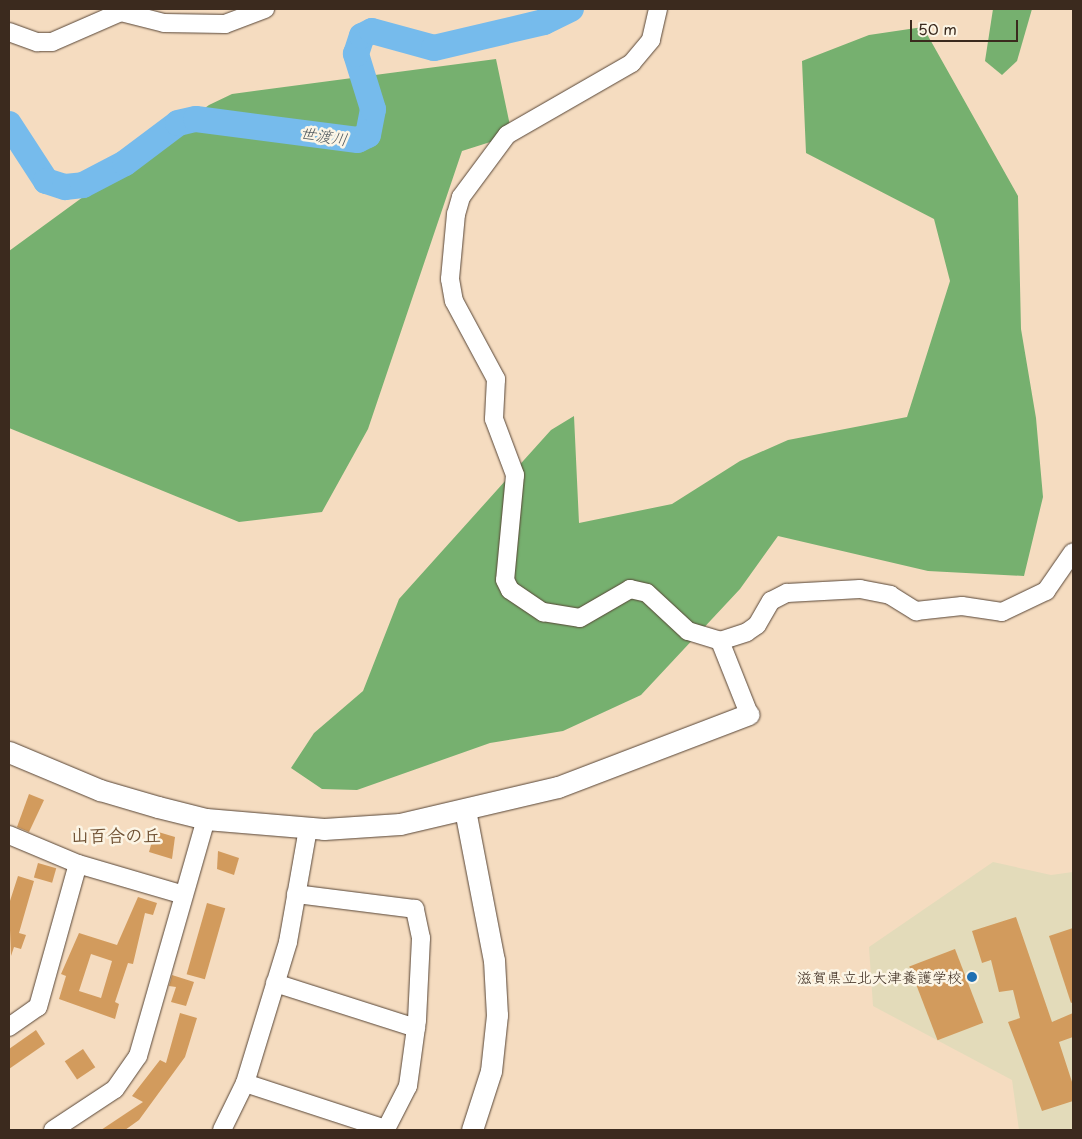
<!DOCTYPE html>
<html>
<head>
<meta charset="utf-8">
<style>
  body { margin:0 }
  #map { position:relative; width:1082px; height:1139px; overflow:hidden; background:#f5dcc0; font-family:"Playpen Sans","Klee One",sans-serif }
  div>[style] { position:absolute }
  .built>* { inset:0; background:#e3dbba }
  .forest>* { inset:0; background:#76b06f }
  .river>* { height:26px; margin:-13px; padding:0 13px; transform-origin:13px; border-radius:13px; background:#76bbec }
  .building>* { inset:0; background:#d29b5d; transform-origin:0 0 }
  .roads { filter:drop-shadow(0 0 1px #574536) drop-shadow(0 0 1px #574536) }
  .minor>* { height:18px; margin:-9px; padding:0 9px; transform-origin:9px; border-radius:9px; background:#fff }
  .tertiary>* { height:21px; margin:-10.5px; padding:0 10.5px; transform-origin:10.5px; border-radius:10.5px; background:#fff }
  .dots>* { width:14px; height:14px; translate:-50% -50%; box-sizing:border-box; border:2px solid #fcf5e5; border-radius:50% }
  span { translate:-50% -50%; white-space:nowrap; text-align:center; line-height:1.15; -webkit-text-stroke:5px #fcf5e5; paint-order:stroke }
  .poi-label { font-size:15px; color:#3b2a1e }
  .right { translate:-100% -50%; text-align:right }
  .water-label { font-size:16px; color:#4d565c; font-style:italic }
  .quarter-label { font-size:18px; color:#705234; font-weight:700 }
  .frame { position:absolute; inset:0; border:10px solid #3b2a1e; pointer-events:none }
  .scale { position:absolute; left:910px; top:20px; width:108px; height:22px; box-sizing:border-box; border:2px solid #3b2a1e; border-top:0; padding-left:6px; font-size:15px; line-height:18px; white-space:nowrap; color:#3b2a1e; -webkit-text-stroke:4px #fcf5e5; paint-order:stroke }
</style>
</head>
<body>
<div id="map">
  <div class="built">
    <div style="clip-path:polygon(993px 862px,1051px 875px,1073px 872px,1073px 1130px,1019px 1130px,1012px 1080px,873px 1006px,869px 947px)"></div>
  </div>
  <div class="forest">
    <div style="clip-path:polygon(993px 9px,1032px 9px,1017px 61px,1002px 75px,985px 61px)"></div>
    <div style="clip-path:polygon(923px 27px,1018px 196px,1021px 329px,1036px 418px,1043px 497px,1024px 576px,928px 571px,778px 536px,740px 589px,641px 695px,563px 731px,490px 743px,357px 790px,322px 789px,291px 768px,314px 733px,363px 691px,399px 599px,551px 430px,574px 416px,579px 523px,672px 504px,740px 461px,788px 440px,907px 417px,950px 281px,934px 219px,806px 153px,802px 61px,869px 35px)"></div>
    <div style="clip-path:polygon(496px 59px,512px 135px,462px 151px,368px 429px,322px 512px,239px 522px,9px 428px,9px 251px,209px 105px,232px 94px)"></div>
  </div>
  <div class="river">
    <div style="left:9px;top:124px;width:68px;rotate:57deg"></div>
    <div style="left:46px;top:181px;width:20px;rotate:18deg"></div>
    <div style="left:65px;top:187px;width:18px;rotate:-6deg"></div>
    <div style="left:83px;top:185px;width:47px;rotate:-27.6deg"></div>
    <div style="left:125px;top:163px;width:66px;rotate:-37deg"></div>
    <div style="left:178px;top:123px;width:18px;rotate:-13deg"></div>
    <div style="left:196px;top:119px;width:163px;rotate:7.4deg"></div>
    <div style="left:358px;top:140px;width:11px;rotate:-27deg"></div>
    <div style="left:368px;top:135px;width:26px;rotate:-79deg"></div>
    <div style="left:373px;top:109px;width:58px;rotate:-107.2deg"></div>
    <div style="left:356px;top:54px;width:19px;rotate:-72deg"></div>
    <div style="left:362px;top:36px;width:11px;rotate:-27deg"></div>
    <div style="left:372px;top:31px;width:64px;rotate:15.3deg"></div>
    <div style="left:434px;top:48px;width:113px;rotate:-13.3deg"></div>
    <div style="left:544px;top:22px;width:30px;rotate:-26deg"></div>
  </div>
  <div class="building">
    <div style="clip-path:polygon(29px 794px,44px 800px,29px 832px,17px 827px)"></div>
    <div style="clip-path:polygon(155px 831px,175px 837px,172px 859px,149px 852px)"></div>
    <div style="clip-path:polygon(218px 851px,239px 858px,234px 875px,217px 869px)"></div>
    <div style="left:38px;top:863px;width:19px;height:15px;rotate:16deg"></div>
    <div style="clip-path:polygon(18px 876px,34px 881px,19px 933px,26px 935px,21px 949px,14px 947px,11px 956px,9px 904px)"></div>
    <div style="clip-path:polygon(evenodd,138px 897px,157px 903px,153px 915px,145px 913px,133px 964px,128px 963px,115px 1002px,119px 1004px,115px 1019px,59px 999px,66px 976px,61px 974px,79px 933px,117px 945px,138px 897px,91px 954px,112px 961px,101px 998px,79px 991px,91px 954px)"></div>
    <div style="left:207px;top:903px;width:19px;height:74px;rotate:16deg"></div>
    <div style="clip-path:polygon(1016px 917px,1052px 1022px,1073px 1013px,1073px 1037px,1059px 1042px,1073px 1085px,1073px 1101px,1042px 1111px,1008px 1022px,1020px 1018px,1013px 990px,999px 992px,991px 960px,982px 963px,972px 931px)"></div>
    <div style="clip-path:polygon(1073px 928px,1073px 1002px,1071px 1003px,1049px 936px)"></div>
    <div style="left:955px;top:949px;width:79px;height:49px;rotate:69deg"></div>
    <div style="clip-path:polygon(172px 975px,194px 982px,186px 1006px,171px 1002px,176px 987px,169px 986px)"></div>
    <div style="clip-path:polygon(180px 1013px,197px 1018px,185px 1057px,139px 1120px,125px 1130px,101px 1130px,143px 1102px,132px 1096px,160px 1060px,166px 1063px)"></div>
    <div style="clip-path:polygon(36px 1030px,45px 1044px,9px 1069px,9px 1049px)"></div>
    <div style="left:83px;top:1049px;width:22px;height:22px;rotate:56deg"></div>
  </div>
  <div class="roads">
    <div class="minor">
      <div style="left:658px;top:9px;width:32px;rotate:103deg"></div>
      <div style="left:651px;top:40px;width:30px;rotate:130deg"></div>
      <div style="left:632px;top:63px;width:144px;rotate:150.1deg"></div>
      <div style="left:507px;top:135px;width:77px;rotate:126.6deg"></div>
      <div style="left:461px;top:197px;width:18px;rotate:106deg"></div>
      <div style="left:456px;top:214px;width:65px;rotate:95.3deg"></div>
      <div style="left:450px;top:279px;width:22px;rotate:80deg"></div>
      <div style="left:454px;top:301px;width:89px;rotate:61.7deg"></div>
      <div style="left:496px;top:379px;width:40px;rotate:92.9deg"></div>
      <div style="left:494px;top:419px;width:60px;rotate:69.4deg"></div>
      <div style="left:515px;top:475px;width:105px;rotate:95.4deg"></div>
      <div style="left:505px;top:580px;width:11px;rotate:63deg"></div>
      <div style="left:510px;top:590px;width:40px;rotate:34deg"></div>
      <div style="left:543px;top:612px;width:37px;rotate:9deg"></div>
      <div style="left:580px;top:618px;width:58px;rotate:-30.1deg"></div>
      <div style="left:630px;top:589px;width:17px;rotate:13deg"></div>
      <div style="left:647px;top:593px;width:56px;rotate:42.8deg"></div>
      <div style="left:688px;top:631px;width:34px;rotate:17deg"></div>
      <div style="left:720px;top:641px;width:28px;rotate:-18deg"></div>
      <div style="left:747px;top:632px;width:12px;rotate:-35deg"></div>
      <div style="left:757px;top:625px;width:28px;rotate:-60deg"></div>
      <div style="left:771px;top:601px;width:18px;rotate:-27deg"></div>
      <div style="left:787px;top:593px;width:73px;rotate:-3.1deg"></div>
      <div style="left:860px;top:589px;width:31px;rotate:11deg"></div>
      <div style="left:890px;top:595px;width:31px;rotate:32deg"></div>
      <div style="left:916px;top:611px;width:46px;rotate:-6.2deg"></div>
      <div style="left:962px;top:606px;width:40px;rotate:8.5deg"></div>
      <div style="left:1002px;top:612px;width:49px;rotate:-25.5deg"></div>
      <div style="left:1046px;top:591px;width:47px;rotate:-55.3deg"></div>
      <div style="left:9px;top:32px;width:30px;rotate:20deg"></div>
      <div style="left:37px;top:42px;width:15px"></div>
      <div style="left:52px;top:42px;width:75px;rotate:-23.5deg"></div>
      <div style="left:121px;top:12px;width:44px;rotate:14.3deg"></div>
      <div style="left:164px;top:23px;width:61px;rotate:0.9deg"></div>
      <div style="left:225px;top:24px;width:43px;rotate:-20.6deg"></div>
      <div style="left:720px;top:641px;width:79px;rotate:68.3deg"></div>
      <div style="left:9px;top:835px;width:75px;rotate:22.8deg"></div>
      <div style="left:78px;top:864px;width:110px;rotate:16.3deg"></div>
      <div style="left:275px;top:983px;width:148px;rotate:17.7deg"></div>
      <div style="left:9px;top:1027px;width:35px;rotate:-35deg"></div>
      <div style="left:38px;top:1007px;width:148px;rotate:-74.4deg"></div>
      <div style="left:245px;top:1083px;width:148px;rotate:18.1deg"></div>
      <div style="left:386px;top:1129px;width:48px;rotate:-62.9deg"></div>
      <div style="left:408px;top:1086px;width:67px;rotate:-82.2deg"></div>
      <div style="left:417px;top:1020px;width:82px;rotate:-87.2deg"></div>
      <div style="left:421px;top:938px;width:30px;rotate:-102deg"></div>
      <div style="left:415px;top:909px;width:120px;rotate:-172.8deg"></div>
      <div style="left:53px;top:1130px;width:74px;rotate:-33.5deg"></div>
      <div style="left:115px;top:1089px;width:40px;rotate:-55.1deg"></div>
      <div style="left:138px;top:1056px;width:247px;rotate:-74deg"></div>
      <div style="left:222px;top:1130px;width:52px;rotate:-63.9deg"></div>
      <div style="left:245px;top:1083px;width:147px;rotate:-73deg"></div>
      <div style="left:288px;top:942px;width:116px;rotate:-80deg"></div>
    </div>
    <div class="tertiary">
      <div style="left:9px;top:752px;width:99px;rotate:22.7deg"></div>
      <div style="left:100px;top:790px;width:60px;rotate:16.3deg"></div>
      <div style="left:158px;top:807px;width:49px;rotate:14deg"></div>
      <div style="left:206px;top:819px;width:118px;rotate:4.8deg"></div>
      <div style="left:324px;top:829px;width:76px;rotate:-3.8deg"></div>
      <div style="left:400px;top:824px;width:162px;rotate:-13.2deg"></div>
      <div style="left:558px;top:787px;width:204px;rotate:-20.9deg"></div>
      <div style="left:465px;top:810px;width:153px;rotate:79.1deg"></div>
      <div style="left:494px;top:960px;width:55px;rotate:86.9deg"></div>
      <div style="left:497px;top:1015px;width:56px;rotate:96.1deg"></div>
      <div style="left:491px;top:1071px;width:62px;rotate:107.9deg"></div>
    </div>
  </div>
  <div class="dots">
    <div style="left:972px;top:977px;background:#1f6fb2"></div>
  </div>
  <div class="poi-label">
    <span class="right" style="left:962px;top:977px">滋賀県立北大津養護学校</span>
  </div>
  <div class="water-label">
    <span style="left:324px;top:135px;rotate:9deg">世渡川</span>
  </div>
  <div class="quarter-label">
    <span style="left:116px;top:835px">山百合の丘</span>
  </div>
  <div class="frame"></div>
  <div class="scale">50 m</div>
</div>
</body>
</html>
